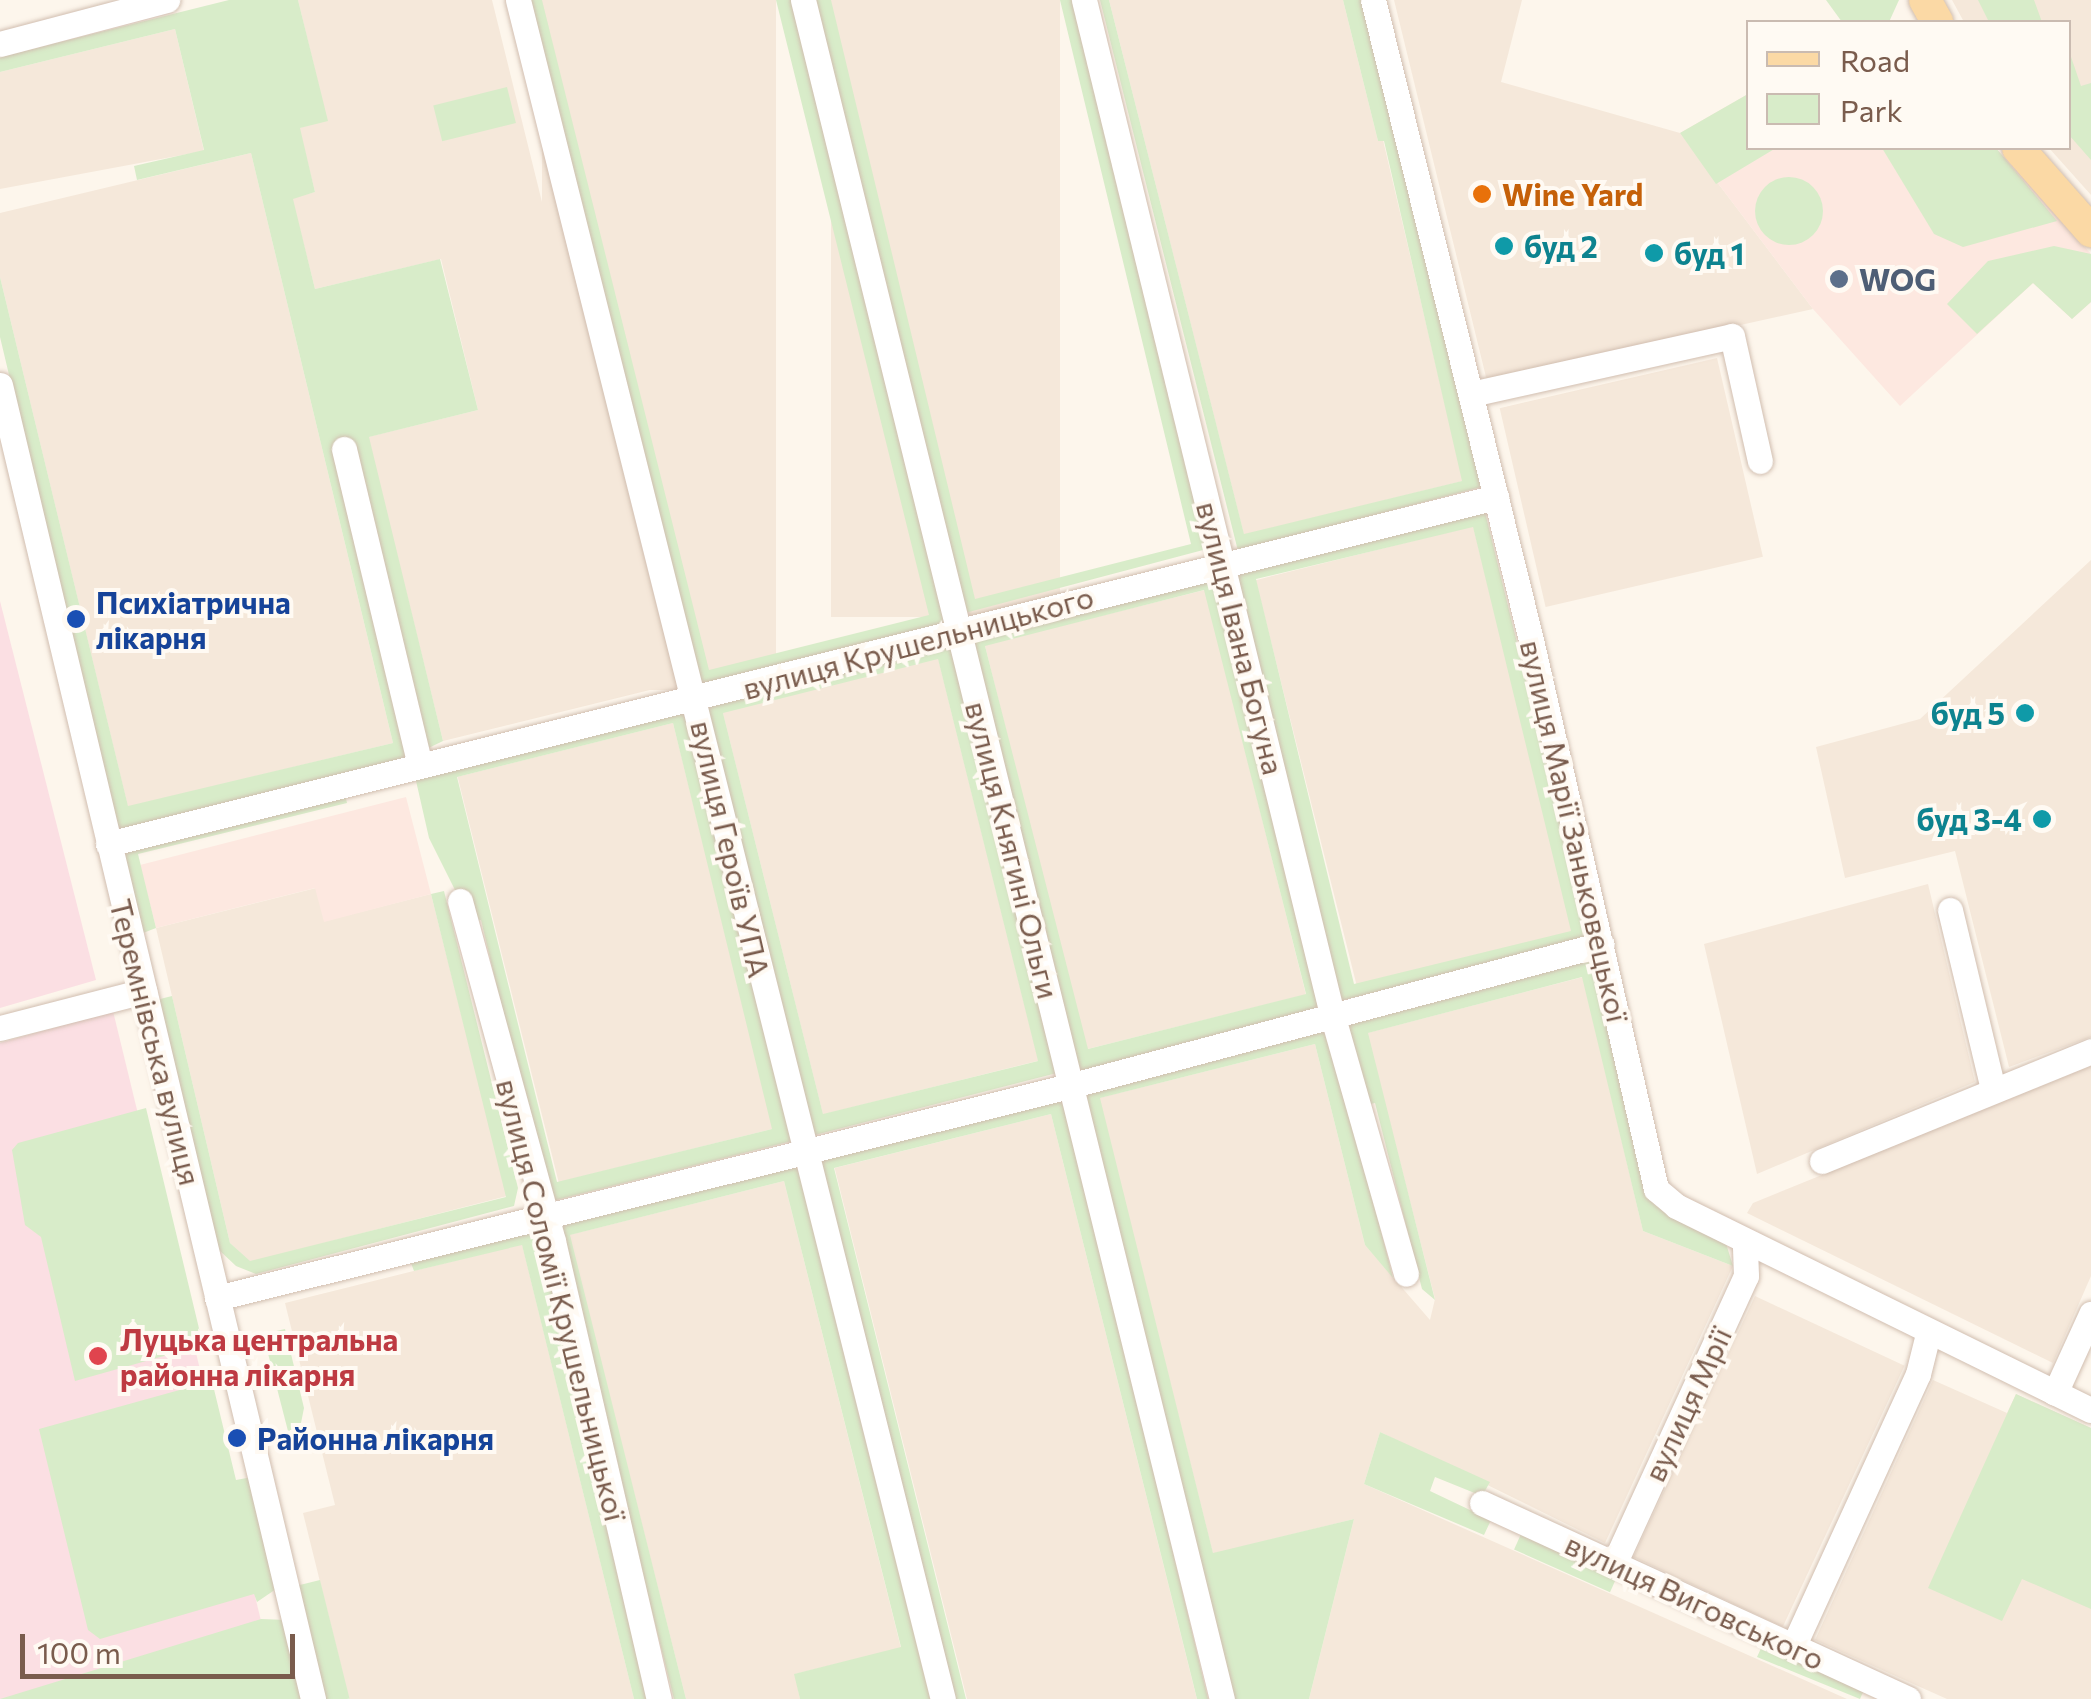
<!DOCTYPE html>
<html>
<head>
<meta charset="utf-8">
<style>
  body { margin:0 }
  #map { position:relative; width:2091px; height:1699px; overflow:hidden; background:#fdf6ec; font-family:Commissioner,sans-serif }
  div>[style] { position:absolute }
  .residential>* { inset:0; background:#f5e8da; transform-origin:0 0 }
  .commercial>* { inset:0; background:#fde8e0 }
  .medical>* { inset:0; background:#fbdfe3 }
  .green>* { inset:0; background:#d8ecc9; transform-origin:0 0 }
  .round { border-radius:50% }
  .roads { filter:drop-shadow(0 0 2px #d1beb0) drop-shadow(0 0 2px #d1beb0) }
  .minor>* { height:25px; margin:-12.5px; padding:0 12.5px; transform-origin:12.5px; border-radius:12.5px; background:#fff }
  .major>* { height:32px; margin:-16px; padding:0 16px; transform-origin:16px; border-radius:16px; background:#fbd9a5 }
  .dots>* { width:28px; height:28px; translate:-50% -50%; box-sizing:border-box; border:5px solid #fffaf3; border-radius:50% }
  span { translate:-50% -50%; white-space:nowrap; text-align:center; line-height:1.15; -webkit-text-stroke:8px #fffaf3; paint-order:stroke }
  .food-label { font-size:30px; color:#c56008; font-weight:700 }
  .left { translate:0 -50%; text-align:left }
  .culture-label { font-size:30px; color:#0d838f; font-weight:700 }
  .right { translate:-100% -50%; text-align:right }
  .service-label { font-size:30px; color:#4e5e75; font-weight:700 }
  .transit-label { font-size:30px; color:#164399; font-weight:700 }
  .street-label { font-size:30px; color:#7a5c4d }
  .health-label { font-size:30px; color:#be3a42; font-weight:700 }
  .legend { position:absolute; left:1746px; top:20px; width:325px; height:130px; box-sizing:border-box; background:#fffaf3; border:2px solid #cabbb1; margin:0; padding:12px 18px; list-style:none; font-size:30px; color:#7a5c4d }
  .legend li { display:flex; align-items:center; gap:20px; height:50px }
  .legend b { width:50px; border:2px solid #cabbb1 }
  .scale { position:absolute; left:20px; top:1634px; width:275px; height:45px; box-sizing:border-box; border:5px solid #7a5c4d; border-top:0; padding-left:12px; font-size:30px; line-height:35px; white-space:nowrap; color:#7a5c4d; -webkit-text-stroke:8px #fffaf3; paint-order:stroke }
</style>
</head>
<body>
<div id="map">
  <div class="residential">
    <div style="clip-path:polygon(298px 0,492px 0,662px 687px,443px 741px,368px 437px,478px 410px,441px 259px,315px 289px,292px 198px,315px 192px,299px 128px,327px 120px)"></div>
    <div style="left:542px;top:0;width:234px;height:690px"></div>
    <div style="left:831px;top:0;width:229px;height:617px"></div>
    <div style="clip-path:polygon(1109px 0,1343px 0,1378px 141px,1383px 140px,1463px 481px,1244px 535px)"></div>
    <div style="clip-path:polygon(1394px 0,1522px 0,1501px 82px,1680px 133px,1813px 309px,1487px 381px)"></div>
    <div style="clip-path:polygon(1952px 0,2091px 0,2091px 195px,2049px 148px,2068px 148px,2068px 22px,1964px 22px)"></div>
    <div style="clip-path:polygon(175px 29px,204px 151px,0 189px,0 72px)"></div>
    <div style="clip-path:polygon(251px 153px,393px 743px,128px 807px,0 277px,0 213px)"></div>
    <div style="left:1717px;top:358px;width:204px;height:223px;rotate:77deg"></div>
    <div style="left:1473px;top:526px;width:418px;height:224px;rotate:76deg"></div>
    <div style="clip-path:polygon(2091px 560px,2091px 1037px,2009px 1067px,1955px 851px,1845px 878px,1816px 747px,1920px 719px)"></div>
    <div style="left:1205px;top:590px;width:417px;height:227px;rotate:76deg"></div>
    <div style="left:938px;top:658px;width:415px;height:222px;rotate:76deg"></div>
    <div style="left:673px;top:723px;width:418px;height:222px;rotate:76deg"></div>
    <div style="clip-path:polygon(1928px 884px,1975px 1082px,1757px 1174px,1704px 944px)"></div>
    <div style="clip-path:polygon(316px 888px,325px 921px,431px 894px,507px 1196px,250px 1262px,230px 1243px,156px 928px)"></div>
    <div style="clip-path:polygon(1583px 977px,1643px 1231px,1733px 1266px,1605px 1543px,1380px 1432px,1364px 1484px,1847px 1699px,1309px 1699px,1354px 1519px,1213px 1554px,1099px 1098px,1315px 1044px,1365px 1245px,1430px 1320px,1435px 1299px,1367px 1033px)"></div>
    <div style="clip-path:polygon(2091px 1066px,2091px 1276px,2053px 1363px,1747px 1213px,1753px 1203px)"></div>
    <div style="left:1051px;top:1114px;width:603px;height:223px;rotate:76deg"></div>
    <div style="clip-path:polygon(784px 1181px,901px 1648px,795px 1674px,800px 1699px,686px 1699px,569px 1235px)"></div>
    <div style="clip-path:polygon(522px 1244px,634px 1699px,349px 1699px,303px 1513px,335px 1505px,285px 1303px)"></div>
    <div style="left:1755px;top:1296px;width:165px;height:288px;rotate:25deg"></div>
    <div style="clip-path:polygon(1933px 1380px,2007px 1413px,2016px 1394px,2091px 1428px,2091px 1699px,1947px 1699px,1815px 1640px)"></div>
  </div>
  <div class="commercial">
    <div style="clip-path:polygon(1748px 94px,1748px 148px,1996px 148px,2091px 254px,2091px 302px,2072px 319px,2033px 283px,1900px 406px,1813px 309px,1680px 133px)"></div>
    <div style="clip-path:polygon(406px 797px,431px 894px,324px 922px,315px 888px,156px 928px,140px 865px)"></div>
  </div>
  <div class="medical">
    <div style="clip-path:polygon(0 601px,96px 980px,0 1008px)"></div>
    <div style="clip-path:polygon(113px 1011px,280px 1699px,0 1699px,0 1043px)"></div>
  </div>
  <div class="green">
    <div style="clip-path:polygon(229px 0,298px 0,328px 121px,300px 128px,315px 192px,293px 199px,315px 289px,440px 259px,478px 410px,369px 437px,443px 741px,408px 758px,118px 833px,0 337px,0 277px,128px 806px,393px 743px,251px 153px,137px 180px,134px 166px,204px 150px,175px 29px,0 72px,0 57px)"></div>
    <div style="clip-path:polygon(529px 0,542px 0,709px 670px,929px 615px,776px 0,792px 0,948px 625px,701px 687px)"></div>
    <div style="clip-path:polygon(813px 0,831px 0,975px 599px,1191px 544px,1060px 0,1074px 0,1207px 549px,965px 613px)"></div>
    <div style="clip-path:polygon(1100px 0,1109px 0,1244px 534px,1462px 481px,1384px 141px,1378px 141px,1343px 0,1362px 0,1481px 487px,1238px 551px)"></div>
    <div style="clip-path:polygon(1826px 0,1899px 0,1889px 22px,1842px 22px)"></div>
    <div style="clip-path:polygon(1978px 0,2034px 0,2042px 22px,1989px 22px)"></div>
    <div style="clip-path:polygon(2069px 51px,2081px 86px,2091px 83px,2091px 160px,2069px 135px)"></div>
    <div style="left:507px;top:87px;width:37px;height:76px;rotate:76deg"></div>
    <div style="clip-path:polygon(1748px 94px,1748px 148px,1776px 148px,1716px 184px,1680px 133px)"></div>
    <div style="clip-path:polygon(1882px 148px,1996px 148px,2057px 221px,1963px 247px,1934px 234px)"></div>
    <div class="round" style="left:1755px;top:177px;width:68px;height:68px"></div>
    <div style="clip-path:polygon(2054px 246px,2091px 254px,2091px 302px,2072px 319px,2033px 283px,1977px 334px,1947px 304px,1988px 261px)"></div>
    <div style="clip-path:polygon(evenodd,1484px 508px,1590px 940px,1340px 1001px,1234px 569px,1484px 508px,1473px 527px,1571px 931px,1354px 984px,1256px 579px,1473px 527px)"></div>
    <div style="clip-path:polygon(evenodd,1214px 577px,1321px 1009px,1078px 1074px,972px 635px,1214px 577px,1204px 590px,1306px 994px,1088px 1049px,985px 646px,1204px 590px)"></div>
    <div style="clip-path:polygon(evenodd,949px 640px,1057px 1073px,811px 1136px,705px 703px,949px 640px,938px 659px,1038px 1061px,823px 1114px,723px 713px,938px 659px)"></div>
    <div style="clip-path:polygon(evenodd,687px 708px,792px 1141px,548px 1202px,481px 920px,471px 922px,429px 838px,414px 772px,687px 708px,673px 723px,772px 1129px,557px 1182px,457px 777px,673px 723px)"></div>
    <div style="clip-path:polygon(344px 790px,347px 803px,138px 854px,156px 928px,143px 933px,122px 848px)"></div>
    <div style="clip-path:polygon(444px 891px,518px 1188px,514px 1206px,256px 1274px,236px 1266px,219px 1250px,156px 1000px,172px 996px,230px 1243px,250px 1261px,506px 1197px,431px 894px)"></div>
    <div style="clip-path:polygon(1595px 951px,1654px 1204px,1724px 1237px,1733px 1266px,1643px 1231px,1582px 977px,1368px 1033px,1435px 1300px,1422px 1289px,1375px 1103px,1365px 1105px,1342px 1018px)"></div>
    <div style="clip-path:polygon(1328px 1022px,1393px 1278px,1365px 1245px,1315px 1044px,1100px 1098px,1213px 1553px,1354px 1519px,1309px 1699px,1229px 1699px,1082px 1090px)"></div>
    <div style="clip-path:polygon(1064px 1095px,1208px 1699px,1197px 1699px,1051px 1114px,834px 1168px,966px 1699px,952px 1699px,812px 1158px)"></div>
    <div style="clip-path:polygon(146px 1108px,203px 1345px,75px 1381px,41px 1237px,25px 1225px,12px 1150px,18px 1143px)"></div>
    <div style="clip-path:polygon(797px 1160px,932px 1699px,800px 1699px,794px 1674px,901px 1647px,784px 1181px,570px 1235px,686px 1699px,674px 1699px,554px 1221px)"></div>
    <div style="clip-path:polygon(537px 1228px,650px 1699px,634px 1699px,522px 1245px,414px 1271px,409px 1258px)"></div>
    <div style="clip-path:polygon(285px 1329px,304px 1408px,299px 1433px,289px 1435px,263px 1334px)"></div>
    <div style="clip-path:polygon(212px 1381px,236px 1480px,252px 1477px,279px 1587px,257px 1602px,254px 1594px,100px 1639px,88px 1630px,39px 1429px)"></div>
    <div style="clip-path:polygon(2016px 1394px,2091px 1428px,2091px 1609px,2022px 1579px,2002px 1621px,1928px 1588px)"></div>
    <div style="clip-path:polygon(1380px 1432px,1490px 1482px,1482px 1496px,1435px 1477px,1430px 1491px,1491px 1520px,1484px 1535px,1364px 1484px)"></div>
    <div style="left:1521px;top:1534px;width:105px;height:17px;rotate:24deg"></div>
    <div style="left:320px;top:1580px;width:122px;height:25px;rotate:76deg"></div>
    <div style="clip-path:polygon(261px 1619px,287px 1620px,306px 1699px,0 1699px)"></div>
    <div style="clip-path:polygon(1763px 1644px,1864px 1690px,1860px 1699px,1757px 1657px)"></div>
  </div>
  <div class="roads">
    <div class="minor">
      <div style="left:518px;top:0;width:1751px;rotate:75.96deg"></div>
      <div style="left:803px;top:0;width:1750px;rotate:76.15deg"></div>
      <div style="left:1084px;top:0;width:1044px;rotate:76.26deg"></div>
      <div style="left:1332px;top:1014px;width:270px;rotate:74.1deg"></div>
      <div style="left:1373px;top:0;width:659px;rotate:76.13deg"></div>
      <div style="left:1531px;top:640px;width:563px;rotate:77.17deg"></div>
      <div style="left:1656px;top:1189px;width:26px;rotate:40deg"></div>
      <div style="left:1676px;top:1206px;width:462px;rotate:26.2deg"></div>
      <div style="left:0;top:44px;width:173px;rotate:-14.8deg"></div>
      <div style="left:0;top:385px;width:1351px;rotate:76.6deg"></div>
      <div style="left:1471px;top:394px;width:267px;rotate:-12.5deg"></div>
      <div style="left:1732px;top:336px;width:128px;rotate:77.4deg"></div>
      <div style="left:344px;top:449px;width:321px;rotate:76.5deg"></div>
      <div style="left:108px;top:844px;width:1431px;rotate:-14.04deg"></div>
      <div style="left:460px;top:901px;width:352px;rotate:74.7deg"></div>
      <div style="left:553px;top:1241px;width:470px;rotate:77deg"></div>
      <div style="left:1950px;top:910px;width:184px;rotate:76.5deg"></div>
      <div style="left:0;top:1028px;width:149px;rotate:-14.4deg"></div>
      <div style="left:1822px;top:1161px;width:291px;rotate:-22.2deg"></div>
      <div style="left:217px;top:1298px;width:882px;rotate:-13.97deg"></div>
      <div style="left:1073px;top:1085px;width:547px;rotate:-14.92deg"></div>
      <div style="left:2055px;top:1393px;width:87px;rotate:-65.5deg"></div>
      <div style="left:1482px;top:1503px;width:469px;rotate:24.7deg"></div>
      <div style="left:1614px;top:1564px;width:317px;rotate:-65.4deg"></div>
      <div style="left:1746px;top:1276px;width:35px;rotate:-92deg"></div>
      <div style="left:1793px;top:1647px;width:300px;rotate:-65.4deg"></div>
      <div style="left:1918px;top:1374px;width:41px;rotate:-76deg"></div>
    </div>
    <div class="major">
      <div style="left:1925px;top:0;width:25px;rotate:61deg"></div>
      <div style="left:2018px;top:148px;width:111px;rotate:48.7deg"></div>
    </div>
  </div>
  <div class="dots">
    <div style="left:1482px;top:194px;background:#e8710a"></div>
    <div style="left:1504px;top:246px;background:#0f9aa8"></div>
    <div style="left:1654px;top:253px;background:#0f9aa8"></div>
    <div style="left:1839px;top:279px;background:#5c6f8a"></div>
    <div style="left:76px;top:619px;background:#1a4fb4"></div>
    <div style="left:2025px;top:713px;background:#0f9aa8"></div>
    <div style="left:2042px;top:819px;background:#0f9aa8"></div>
    <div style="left:98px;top:1356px;background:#e0444e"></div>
    <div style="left:237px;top:1438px;background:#1a4fb4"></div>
  </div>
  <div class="food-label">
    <span class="left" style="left:1502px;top:194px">Wine Yard</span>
  </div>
  <div class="culture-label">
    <span class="left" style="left:1524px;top:246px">буд 2</span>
    <span class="left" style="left:1674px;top:253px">буд 1</span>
    <span class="right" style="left:2005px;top:713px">буд 5</span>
    <span class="right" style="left:2022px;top:819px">буд 3-4</span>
  </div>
  <div class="service-label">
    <span class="left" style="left:1859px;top:279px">WOG</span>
  </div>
  <div class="transit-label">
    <span class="left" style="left:96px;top:619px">Психіатрична<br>лікарня</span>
    <span class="left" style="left:257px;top:1438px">Районна лікарня</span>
  </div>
  <div class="street-label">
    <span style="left:1241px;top:638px;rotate:76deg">вулиця Івана Богуна</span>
    <span style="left:918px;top:642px;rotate:-15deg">вулиця Крушельницького</span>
    <span style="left:1575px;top:831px;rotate:77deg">вулиця Марії Заньковецької</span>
    <span style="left:731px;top:849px;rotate:77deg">вулиця Героїв УПА</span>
    <span style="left:1013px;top:850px;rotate:76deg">вулиця Княгині Ольги</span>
    <span style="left:156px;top:1042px;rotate:76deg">Теремнівська вулиця</span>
    <span style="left:562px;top:1300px;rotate:76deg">вулиця Соломії Крушельницької</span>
    <span style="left:1687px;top:1404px;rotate:-65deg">вулиця Мрії</span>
    <span style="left:1695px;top:1601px;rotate:25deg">вулиця Виговського</span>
  </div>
  <div class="health-label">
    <span class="left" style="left:120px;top:1356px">Луцька центральна<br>районна лікарня</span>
  </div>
  <ul class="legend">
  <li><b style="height:12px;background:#fbd9a5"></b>Road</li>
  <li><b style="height:28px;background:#d8ecc9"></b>Park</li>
  </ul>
  <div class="scale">100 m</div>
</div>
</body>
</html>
